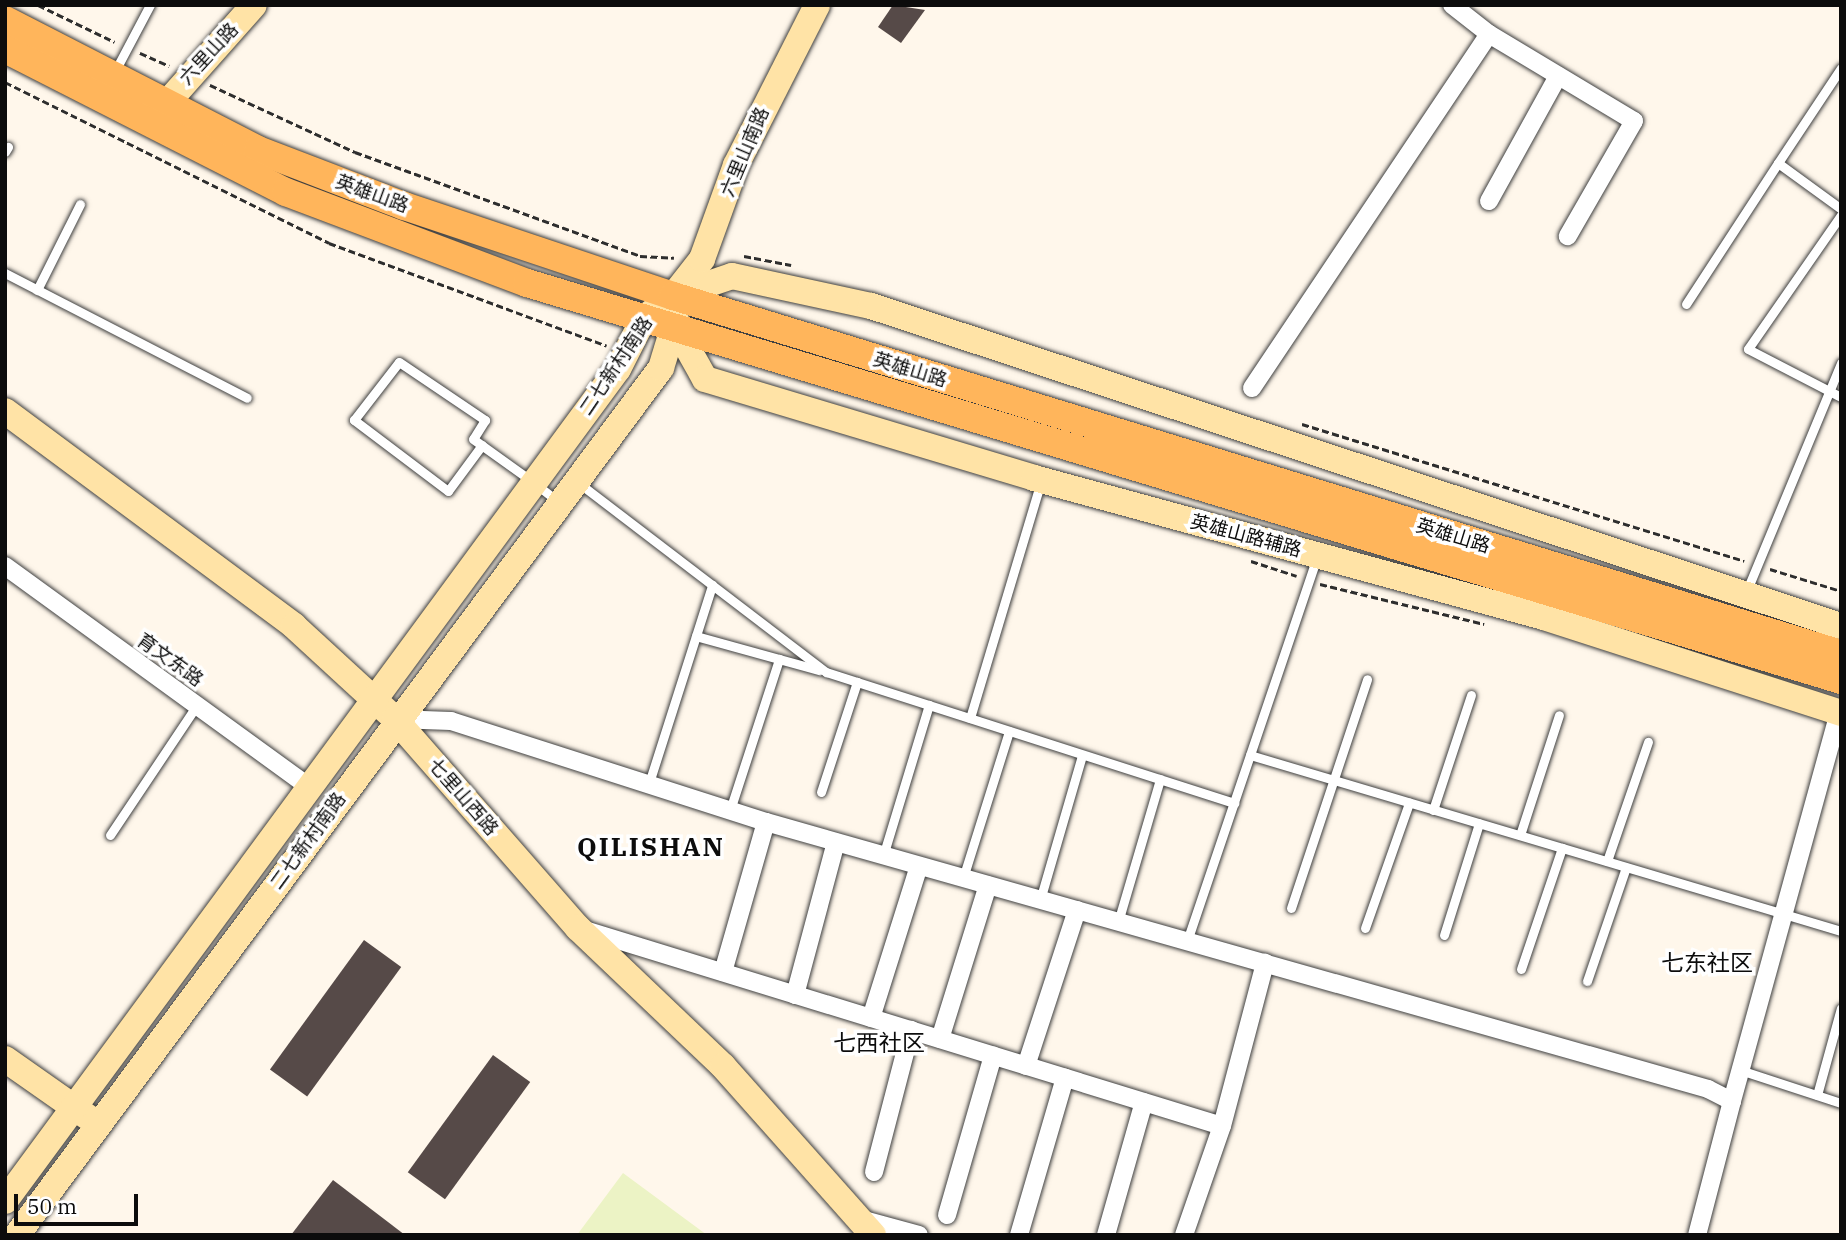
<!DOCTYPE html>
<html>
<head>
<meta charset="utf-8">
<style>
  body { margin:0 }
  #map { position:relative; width:1846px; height:1240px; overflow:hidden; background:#fff7eb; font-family:"IBM Plex Serif","Noto Sans SC",serif }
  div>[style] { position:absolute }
  .pitch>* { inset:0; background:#ecf3c5 }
  .building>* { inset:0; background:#564a48; transform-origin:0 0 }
  .path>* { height:2.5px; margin-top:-1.25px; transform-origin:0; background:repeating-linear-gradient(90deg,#2e2e2e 0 7px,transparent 0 10.5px) }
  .roads { filter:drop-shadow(0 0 2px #3f3f3f) drop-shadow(0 0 2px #3f3f3f) }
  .lane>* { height:9px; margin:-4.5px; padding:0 4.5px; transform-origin:4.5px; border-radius:4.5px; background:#fff }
  .street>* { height:18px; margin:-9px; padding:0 9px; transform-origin:9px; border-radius:9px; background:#fff }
  .secondary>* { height:26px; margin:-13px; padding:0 13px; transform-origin:13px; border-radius:13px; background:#ffe3a6 }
  .primary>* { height:28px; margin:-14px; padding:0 14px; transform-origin:14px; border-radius:14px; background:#ffb55b }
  span { translate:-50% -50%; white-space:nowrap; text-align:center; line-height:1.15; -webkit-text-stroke:7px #fff; paint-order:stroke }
  .street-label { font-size:19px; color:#0c0c0c }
  .quarter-label { font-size:23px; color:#0c0c0c }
  .district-label { font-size:26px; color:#0c0c0c; font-weight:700; letter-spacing:2px }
  .frame { position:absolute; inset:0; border:7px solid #0c0c0c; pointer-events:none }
  .scale { position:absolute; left:14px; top:1194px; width:124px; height:32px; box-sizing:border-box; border:4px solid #0c0c0c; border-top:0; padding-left:9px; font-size:21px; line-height:24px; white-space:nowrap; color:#0c0c0c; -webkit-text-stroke:5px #fff; paint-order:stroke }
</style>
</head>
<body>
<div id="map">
  <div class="pitch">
    <div style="clip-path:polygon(623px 1173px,707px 1235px,577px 1235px)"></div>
  </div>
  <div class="building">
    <div style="clip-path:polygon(893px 5px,925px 10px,901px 43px,878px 27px)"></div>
    <div style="left:364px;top:940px;width:46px;height:160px;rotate:36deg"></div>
    <div style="left:493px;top:1055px;width:46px;height:145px;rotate:36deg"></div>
    <div style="clip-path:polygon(333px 1180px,405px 1235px,291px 1235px)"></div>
  </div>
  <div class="path">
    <div style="left:38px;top:5px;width:85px;rotate:25.7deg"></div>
    <div style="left:140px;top:53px;width:32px;rotate:24deg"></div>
    <div style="left:5px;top:82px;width:362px;rotate:26.4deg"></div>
    <div style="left:329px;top:243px;width:296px;rotate:20.3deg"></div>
    <div style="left:210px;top:85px;width:160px;rotate:24.8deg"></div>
    <div style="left:355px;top:152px;width:303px;rotate:20deg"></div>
    <div style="left:640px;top:256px;width:34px;rotate:3deg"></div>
    <div style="left:744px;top:256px;width:48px;rotate:10.8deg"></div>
    <div style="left:1302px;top:424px;width:463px;rotate:17.2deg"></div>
    <div style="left:1251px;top:561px;width:48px;rotate:18.1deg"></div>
    <div style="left:1770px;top:569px;width:74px;rotate:17.2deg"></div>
    <div style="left:1320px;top:584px;width:169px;rotate:13.7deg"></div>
  </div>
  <div class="roads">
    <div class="lane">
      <div style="left:1841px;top:68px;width:114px;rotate:123.6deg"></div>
      <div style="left:1778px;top:163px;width:78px;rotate:36.1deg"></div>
      <div style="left:115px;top:71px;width:75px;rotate:-62.1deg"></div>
      <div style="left:5px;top:152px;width:6px;rotate:-59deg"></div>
      <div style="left:1841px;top:215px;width:163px;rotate:124.8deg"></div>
      <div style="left:1748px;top:349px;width:105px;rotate:27.3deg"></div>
      <div style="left:5px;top:273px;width:272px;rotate:27.3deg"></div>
      <div style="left:37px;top:290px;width:96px;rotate:-63.4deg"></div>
      <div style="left:1686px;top:304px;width:168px;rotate:-56.9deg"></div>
      <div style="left:482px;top:445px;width:57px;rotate:126.5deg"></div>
      <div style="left:448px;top:491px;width:118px;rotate:-142.9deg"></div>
      <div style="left:354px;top:420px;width:73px;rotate:-52.2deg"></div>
      <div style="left:399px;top:362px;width:104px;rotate:34deg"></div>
      <div style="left:485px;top:420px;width:22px;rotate:122deg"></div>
      <div style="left:473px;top:439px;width:74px;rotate:35.6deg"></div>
      <div style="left:533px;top:482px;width:33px;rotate:38deg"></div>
      <div style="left:580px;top:484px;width:310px;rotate:37.4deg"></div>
      <div style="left:826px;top:672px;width:429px;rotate:17.8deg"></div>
      <div style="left:1747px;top:590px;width:246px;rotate:-67.5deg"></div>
      <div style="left:696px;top:636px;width:128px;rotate:15.5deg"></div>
      <div style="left:970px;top:718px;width:246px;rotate:-73.3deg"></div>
      <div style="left:1250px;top:755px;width:617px;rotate:16.58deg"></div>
      <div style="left:649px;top:783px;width:208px;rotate:-72.3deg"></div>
      <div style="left:821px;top:792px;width:116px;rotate:-71.9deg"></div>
      <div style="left:730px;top:810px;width:159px;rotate:-72deg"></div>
      <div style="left:1433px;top:810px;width:121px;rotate:-71.7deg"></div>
      <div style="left:110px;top:835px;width:156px;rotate:-56.2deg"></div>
      <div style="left:1520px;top:835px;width:126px;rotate:-72deg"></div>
      <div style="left:883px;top:856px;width:158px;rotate:-73.1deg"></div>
      <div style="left:1607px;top:861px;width:126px;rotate:-71deg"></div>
      <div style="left:963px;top:878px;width:154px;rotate:-72.6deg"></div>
      <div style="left:1040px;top:900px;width:151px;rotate:-73.8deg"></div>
      <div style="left:1291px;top:908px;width:241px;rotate:-71.6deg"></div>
      <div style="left:1118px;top:922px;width:149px;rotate:-73.6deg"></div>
      <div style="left:1365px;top:928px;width:133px;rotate:-70.6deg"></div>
      <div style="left:1444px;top:935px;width:117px;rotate:-72.6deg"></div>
      <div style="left:1187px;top:941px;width:404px;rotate:-71.3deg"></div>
      <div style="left:1521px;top:969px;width:128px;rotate:-71.3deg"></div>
      <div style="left:1587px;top:981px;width:120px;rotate:-71.1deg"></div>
      <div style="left:1740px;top:1070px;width:106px;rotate:18.1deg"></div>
      <div style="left:1817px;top:1095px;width:90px;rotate:-74.6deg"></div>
    </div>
    <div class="street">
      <div style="left:1489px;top:34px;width:169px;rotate:31deg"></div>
      <div style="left:1634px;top:121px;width:133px;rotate:119.9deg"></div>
      <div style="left:1489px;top:201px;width:143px;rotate:-61.1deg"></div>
      <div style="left:1252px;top:388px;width:426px;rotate:-56.2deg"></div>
      <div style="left:1489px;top:34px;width:47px;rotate:-141.9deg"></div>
      <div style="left:5px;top:566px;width:377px;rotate:36deg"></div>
      <div style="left:395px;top:719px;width:56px;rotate:2deg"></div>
      <div style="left:451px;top:721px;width:331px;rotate:17.8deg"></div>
      <div style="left:766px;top:822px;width:979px;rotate:15.82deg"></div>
      <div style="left:1708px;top:1089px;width:27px;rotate:27deg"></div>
      <div style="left:1732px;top:1101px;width:138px;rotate:104.6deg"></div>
      <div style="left:585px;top:930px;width:666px;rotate:17.1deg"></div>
      <div style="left:1222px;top:1126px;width:169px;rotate:-75.2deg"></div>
      <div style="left:723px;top:972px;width:156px;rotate:-74deg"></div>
      <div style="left:795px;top:995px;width:158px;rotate:-75deg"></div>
      <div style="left:871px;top:1018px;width:159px;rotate:-72.5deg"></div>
      <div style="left:940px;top:1039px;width:161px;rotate:-72.7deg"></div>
      <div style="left:1026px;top:1066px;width:164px;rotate:-71.9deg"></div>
      <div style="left:1732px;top:1101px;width:402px;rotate:-74.6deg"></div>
      <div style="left:874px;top:1172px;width:147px;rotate:-75.4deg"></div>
      <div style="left:947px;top:1215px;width:166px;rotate:-73.9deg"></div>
      <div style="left:860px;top:1219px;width:61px;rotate:15.2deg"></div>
      <div style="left:1019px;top:1235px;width:164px;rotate:-73.7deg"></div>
      <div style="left:1106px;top:1235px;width:138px;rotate:-74.1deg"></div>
      <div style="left:1184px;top:1235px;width:115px;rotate:-70.8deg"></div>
    </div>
    <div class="secondary">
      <div style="left:166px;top:104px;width:132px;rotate:-48.4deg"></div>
      <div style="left:673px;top:296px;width:62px;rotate:-18.7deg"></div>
      <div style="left:732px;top:276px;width:142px;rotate:12.2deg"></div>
      <div style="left:871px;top:306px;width:1021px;rotate:18.26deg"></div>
      <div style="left:677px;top:329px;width:57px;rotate:60.8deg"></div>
      <div style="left:705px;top:379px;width:344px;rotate:16.7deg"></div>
      <div style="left:1034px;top:478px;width:529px;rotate:15.25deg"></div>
      <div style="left:1544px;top:617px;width:312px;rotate:17.9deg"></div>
      <div style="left:5px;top:411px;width:360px;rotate:36.6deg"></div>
      <div style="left:294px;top:626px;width:137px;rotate:42.6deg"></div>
      <div style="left:395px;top:719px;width:278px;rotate:48.8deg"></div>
      <div style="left:578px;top:928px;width:200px;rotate:43.6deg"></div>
      <div style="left:723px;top:1066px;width:226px;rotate:48.4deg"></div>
      <div style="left:5px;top:1059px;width:103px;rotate:35.1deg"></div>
      <div style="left:5px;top:1201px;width:1033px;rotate:-53.62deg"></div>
      <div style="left:618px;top:369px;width:57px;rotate:-63deg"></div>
      <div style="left:644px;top:318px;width:36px;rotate:-37deg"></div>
      <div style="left:673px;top:296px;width:47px;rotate:-51.9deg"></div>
      <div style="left:702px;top:259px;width:100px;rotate:-70.1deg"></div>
      <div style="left:736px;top:165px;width:179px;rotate:-63.1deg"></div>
      <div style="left:17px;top:1235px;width:1080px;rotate:-53.4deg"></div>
      <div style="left:661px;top:368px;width:51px;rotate:-73deg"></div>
    </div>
    <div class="primary">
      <div style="left:5px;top:20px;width:284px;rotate:27.2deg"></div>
      <div style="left:258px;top:150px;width:156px;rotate:21deg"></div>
      <div style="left:404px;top:206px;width:284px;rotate:18.5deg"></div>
      <div style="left:673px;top:296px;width:1222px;rotate:17.04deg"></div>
      <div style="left:5px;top:49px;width:315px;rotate:27deg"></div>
      <div style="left:286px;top:192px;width:258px;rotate:20.7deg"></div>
      <div style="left:527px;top:283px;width:1373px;rotate:16.81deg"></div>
    </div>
  </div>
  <div class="street-label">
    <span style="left:209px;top:54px;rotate:-47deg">六里山路</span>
    <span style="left:745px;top:152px;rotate:-67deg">六里山南路</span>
    <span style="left:372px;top:194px;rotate:20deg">英雄山路</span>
    <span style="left:616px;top:366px;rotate:-56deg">二七新村南路</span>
    <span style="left:910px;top:370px;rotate:17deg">英雄山路</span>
    <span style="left:1246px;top:536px;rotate:15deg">英雄山路辅路</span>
    <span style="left:1453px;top:536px;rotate:17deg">英雄山路</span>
    <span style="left:170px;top:660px;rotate:36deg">育文东路</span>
    <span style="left:463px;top:797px;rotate:49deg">七里山西路</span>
    <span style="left:308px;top:841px;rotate:-54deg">二七新村南路</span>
  </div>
  <div class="quarter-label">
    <span style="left:1707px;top:962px">七东社区</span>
    <span style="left:879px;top:1042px">七西社区</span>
  </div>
  <div class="district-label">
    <span style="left:651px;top:847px">QILISHAN</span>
  </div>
  <div class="frame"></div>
  <div class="scale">50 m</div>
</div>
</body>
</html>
